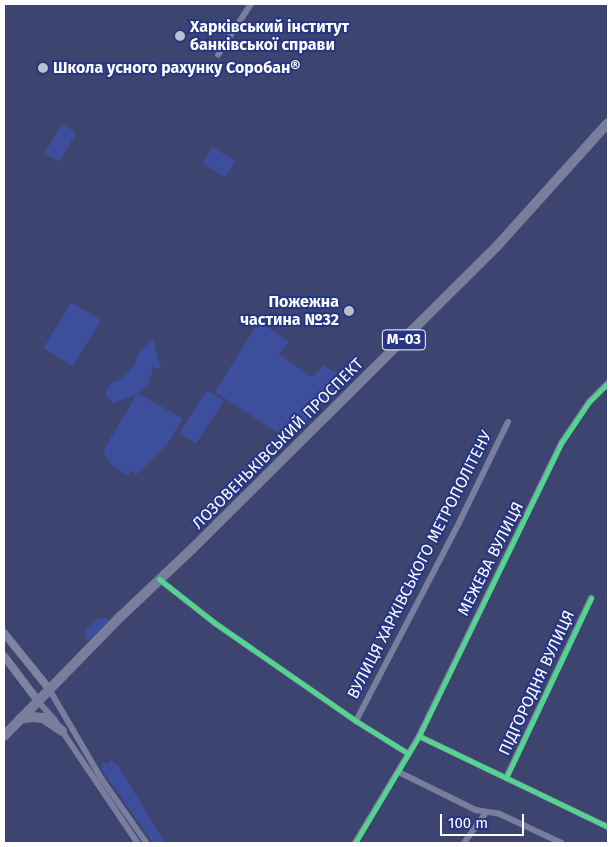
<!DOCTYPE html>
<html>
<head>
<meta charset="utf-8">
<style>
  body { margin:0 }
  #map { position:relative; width:612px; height:847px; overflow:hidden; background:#3c446f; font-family:"Fira Sans",sans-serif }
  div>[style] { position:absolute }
  .green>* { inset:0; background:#3d4e9d; transform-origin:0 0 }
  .street>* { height:5.5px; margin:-2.75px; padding:0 2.75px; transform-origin:2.75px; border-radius:2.75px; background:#787e9d }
  .secondary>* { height:8px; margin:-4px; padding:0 4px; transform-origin:4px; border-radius:4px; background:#7d84a1 }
  .highway>* { height:10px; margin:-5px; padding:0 5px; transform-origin:5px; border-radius:5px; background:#787e9c }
  .cycleway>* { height:5px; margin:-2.5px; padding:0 2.5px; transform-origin:2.5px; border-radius:2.5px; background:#53d58f }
  .dots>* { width:14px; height:14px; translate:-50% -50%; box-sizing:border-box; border:2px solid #263685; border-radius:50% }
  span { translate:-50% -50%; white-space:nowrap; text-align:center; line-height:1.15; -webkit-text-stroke:4px #263685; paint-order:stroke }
  .shield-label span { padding:1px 4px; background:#263685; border:1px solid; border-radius:4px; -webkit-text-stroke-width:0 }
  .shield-label { font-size:15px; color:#fff; font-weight:700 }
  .poi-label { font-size:16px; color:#fff; font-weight:700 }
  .left { translate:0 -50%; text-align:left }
  .right { translate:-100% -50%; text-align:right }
  .street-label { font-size:16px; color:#fff }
  .frame { position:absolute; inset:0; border:5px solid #fff; pointer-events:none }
  .scale { position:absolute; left:440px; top:814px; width:84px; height:22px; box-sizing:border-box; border:2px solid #fff; border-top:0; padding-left:6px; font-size:15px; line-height:18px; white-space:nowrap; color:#fff; -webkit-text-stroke:4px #263685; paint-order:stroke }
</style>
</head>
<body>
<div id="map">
  <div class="green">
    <div style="left:62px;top:124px;width:17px;height:34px;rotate:31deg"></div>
    <div style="left:213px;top:147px;width:27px;height:19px;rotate:33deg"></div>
    <div style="left:71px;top:302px;width:35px;height:54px;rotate:31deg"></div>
    <div style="clip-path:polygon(259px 321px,289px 342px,279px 354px,312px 377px,324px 365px,346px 380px,287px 439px,215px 392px)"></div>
    <div style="clip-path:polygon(152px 340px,154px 342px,158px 361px,162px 365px,158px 369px,153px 367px,149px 385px,138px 393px,183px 419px,168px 443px,137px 474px,131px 471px,128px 476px,111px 465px,103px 451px,137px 394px,113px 403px,106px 396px,105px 392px,113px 382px,119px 380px,134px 366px,140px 350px)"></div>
    <div style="left:207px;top:390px;width:20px;height:51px;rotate:33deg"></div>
    <div style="clip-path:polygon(103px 618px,109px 620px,108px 624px,90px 640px,85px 641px,85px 631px,98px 619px)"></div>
    <div style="clip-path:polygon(110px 760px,117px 764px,165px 843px,153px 843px,102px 770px,103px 761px,108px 764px)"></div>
  </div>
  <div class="street">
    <div style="left:218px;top:55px;width:61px;rotate:-57.1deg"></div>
    <div style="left:159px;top:579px;width:71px;rotate:38.2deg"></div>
    <div style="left:215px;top:623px;width:172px;rotate:34.8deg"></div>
    <div style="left:356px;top:721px;width:62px;rotate:31.9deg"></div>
    <div style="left:50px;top:690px;width:103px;rotate:59.7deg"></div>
    <div style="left:102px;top:779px;width:78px;rotate:54.9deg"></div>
    <div style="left:38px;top:701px;width:25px;rotate:48deg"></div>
    <div style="left:55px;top:720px;width:148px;rotate:56deg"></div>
    <div style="left:356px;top:721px;width:223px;rotate:-62.5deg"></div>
    <div style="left:459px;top:523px;width:112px;rotate:-64.1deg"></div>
    <div style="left:419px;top:736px;width:210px;rotate:25.7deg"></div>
    <div style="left:399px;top:772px;width:86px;rotate:26.3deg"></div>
    <div style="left:476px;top:810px;width:24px;rotate:9deg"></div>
    <div style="left:500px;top:814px;width:68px;rotate:25.1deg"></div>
    <div style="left:506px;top:778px;width:199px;rotate:-64.7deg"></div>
    <div style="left:355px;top:843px;width:125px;rotate:-59.1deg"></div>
    <div style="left:419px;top:736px;width:327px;rotate:-64.1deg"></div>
    <div style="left:562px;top:442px;width:48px;rotate:-56deg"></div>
    <div style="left:589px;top:402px;width:27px;rotate:-45deg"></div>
    <div style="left:464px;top:843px;width:37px;rotate:-54deg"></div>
  </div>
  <div class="secondary">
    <div style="left:4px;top:633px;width:73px;rotate:51.1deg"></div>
    <div style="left:4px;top:656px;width:56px;rotate:52.9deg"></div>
  </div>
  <div class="highway">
    <div style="left:20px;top:719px;width:12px;rotate:-9deg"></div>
    <div style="left:32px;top:717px;width:11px;rotate:5deg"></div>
    <div style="left:43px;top:718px;width:23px;rotate:34deg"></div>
    <div style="left:4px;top:736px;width:163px;rotate:-45.7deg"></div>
    <div style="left:118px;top:619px;width:102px;rotate:-43.4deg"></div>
    <div style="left:192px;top:549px;width:431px;rotate:-44.8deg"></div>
    <div style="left:498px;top:245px;width:164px;rotate:-48deg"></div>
  </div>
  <div class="cycleway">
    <div style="left:159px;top:579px;width:71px;rotate:38.2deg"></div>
    <div style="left:215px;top:623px;width:172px;rotate:34.8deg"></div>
    <div style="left:356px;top:721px;width:62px;rotate:31.9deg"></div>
    <div style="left:419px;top:736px;width:210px;rotate:25.7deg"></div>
    <div style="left:506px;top:778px;width:199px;rotate:-64.7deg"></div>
    <div style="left:355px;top:843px;width:125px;rotate:-59.1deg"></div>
    <div style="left:419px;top:736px;width:327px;rotate:-64.1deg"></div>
    <div style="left:562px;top:442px;width:48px;rotate:-56deg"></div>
    <div style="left:589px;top:402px;width:27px;rotate:-45deg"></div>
  </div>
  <div class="dots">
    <div style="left:180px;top:36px;background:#bbbecd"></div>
    <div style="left:43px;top:68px;background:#bbbecd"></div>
    <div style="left:349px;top:311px;background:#bbbecd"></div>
  </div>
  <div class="shield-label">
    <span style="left:404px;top:340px">М-03</span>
  </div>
  <div class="poi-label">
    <span class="left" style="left:190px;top:36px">Харківський інститут<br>банківської справи</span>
    <span class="left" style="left:53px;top:68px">Школа усного рахунку Соробан®</span>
    <span class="right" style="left:339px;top:311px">Пожежна<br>частина №32</span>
  </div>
  <div class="street-label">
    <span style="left:278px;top:444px;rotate:-45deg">ЛОЗОВЕНЬКІВСЬКИЙ ПРОСПЕКТ</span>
    <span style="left:491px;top:559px;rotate:-63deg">МЕЖЕВА ВУЛИЦЯ</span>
    <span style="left:420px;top:565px;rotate:-63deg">ВУЛИЦЯ ХАРКІВСЬКОГО МЕТРОПОЛІТЕНУ</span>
    <span style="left:537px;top:683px;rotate:-65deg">ПІДГОРОДНЯ ВУЛИЦЯ</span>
  </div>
  <div class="frame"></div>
  <div class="scale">100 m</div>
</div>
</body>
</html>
